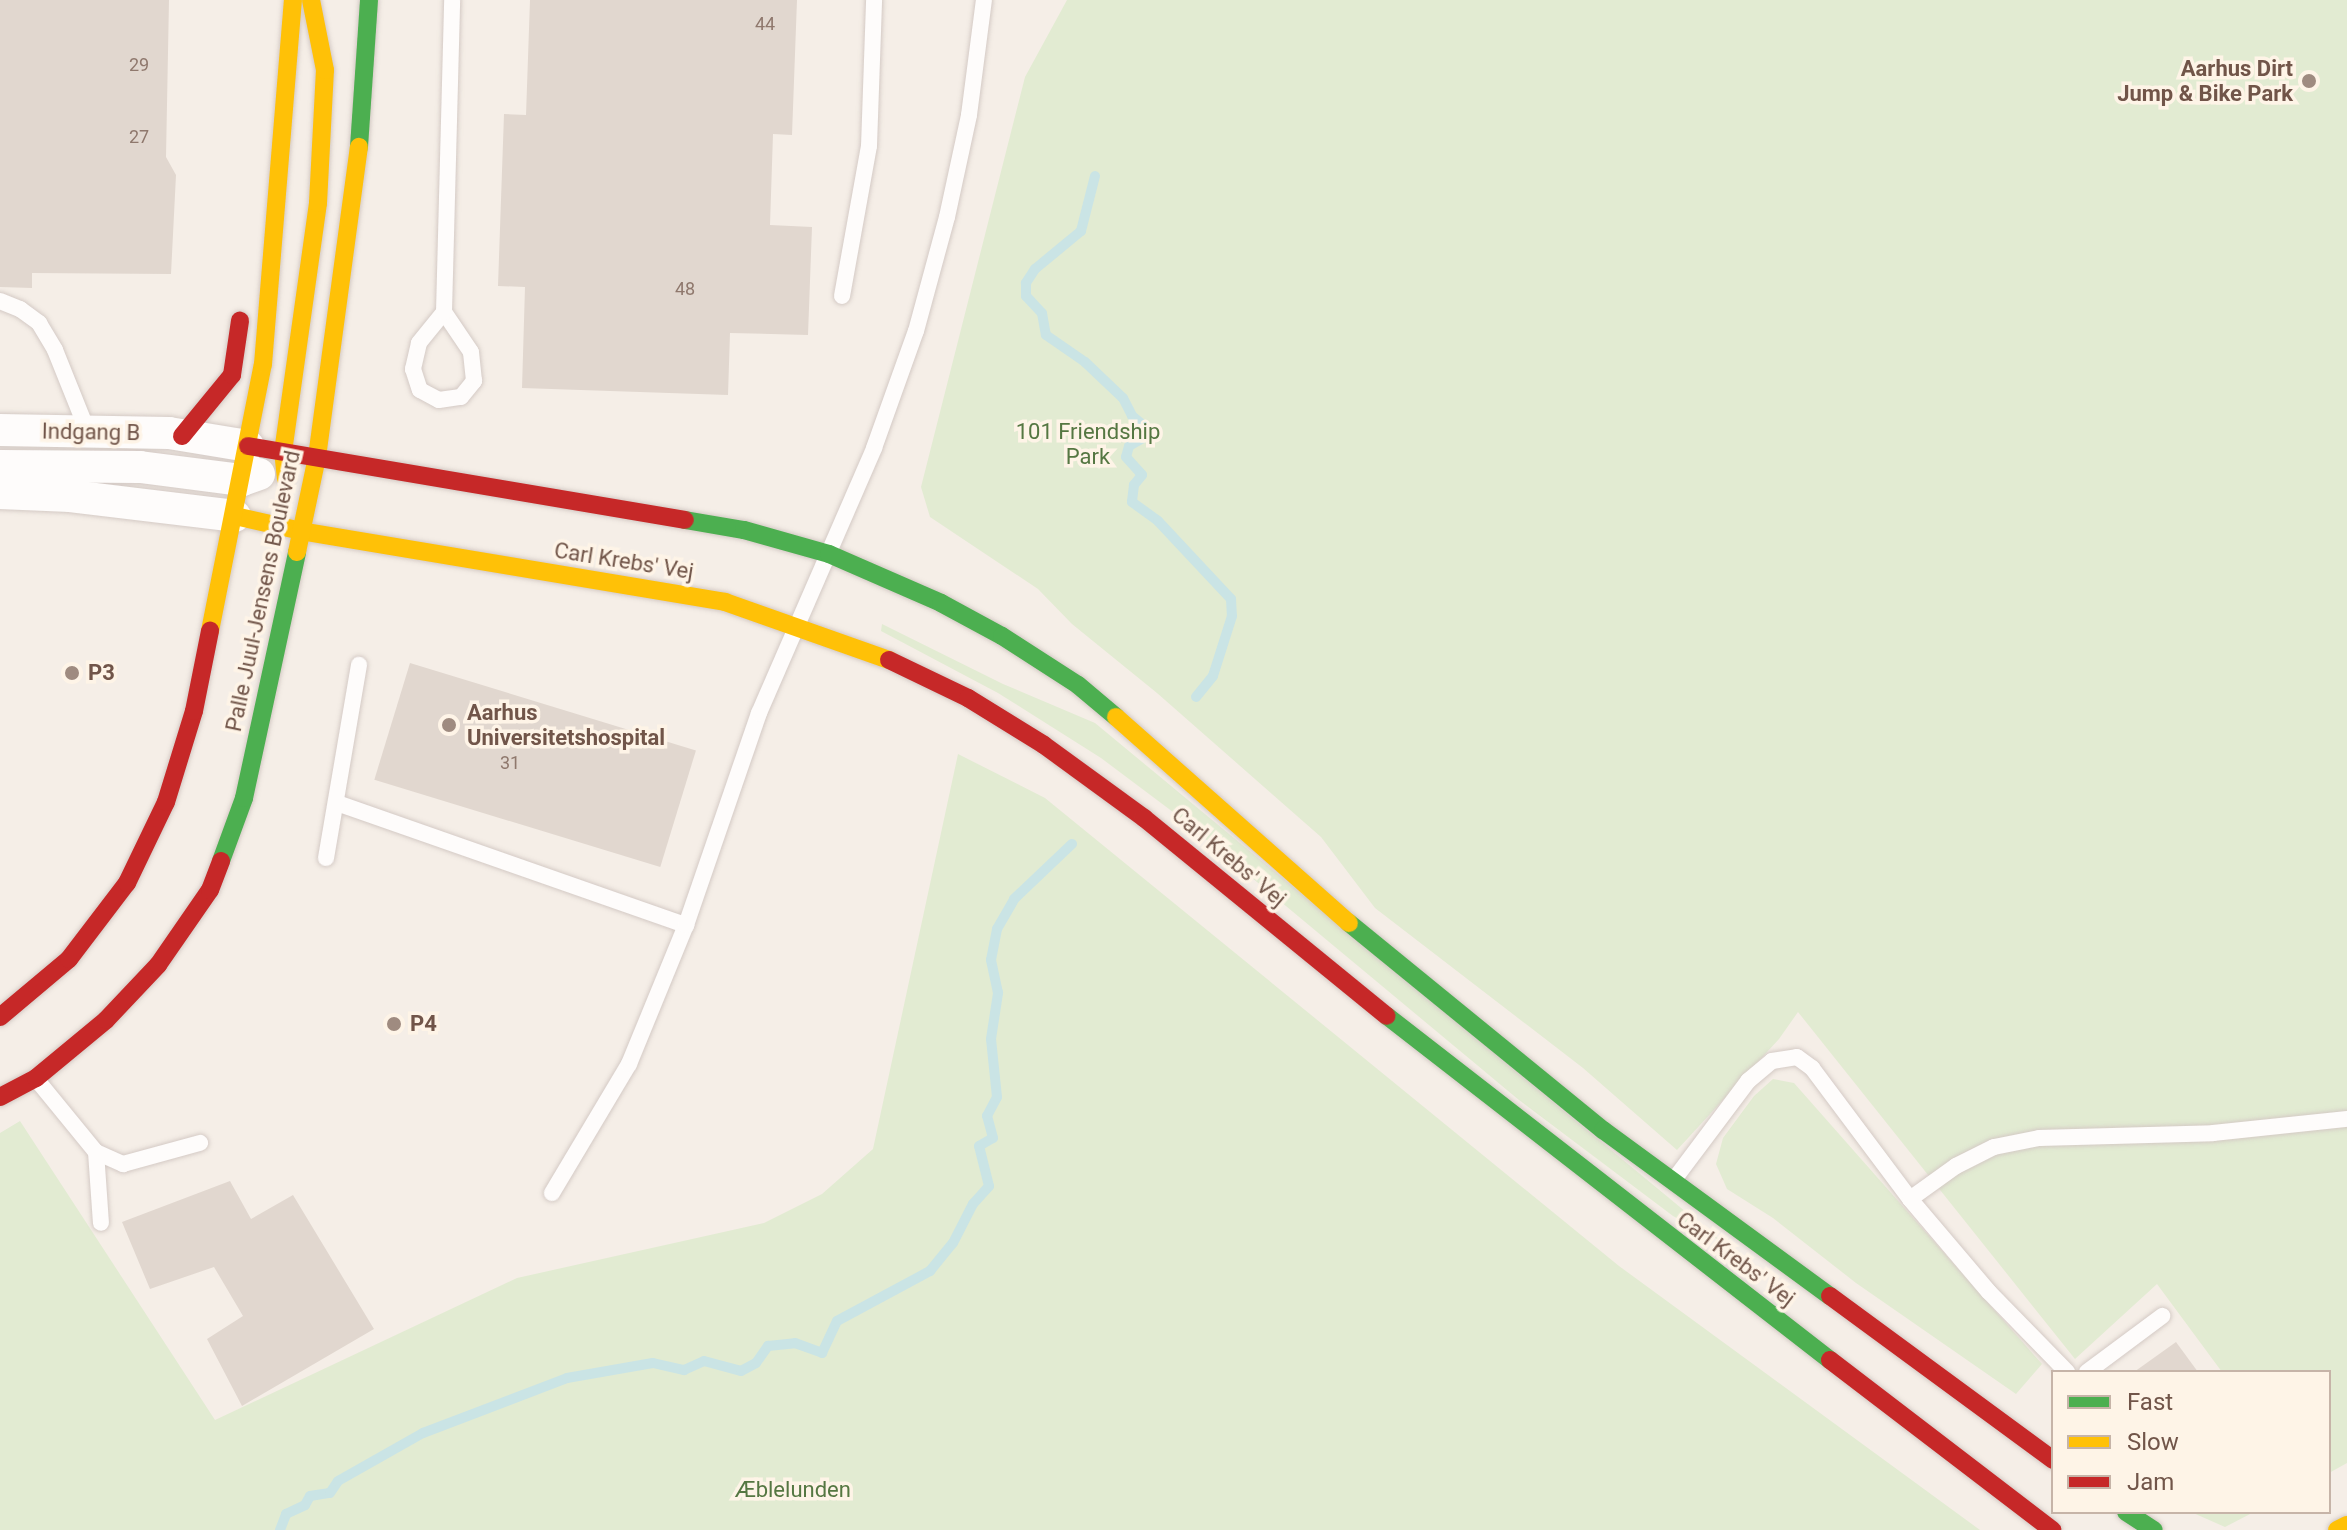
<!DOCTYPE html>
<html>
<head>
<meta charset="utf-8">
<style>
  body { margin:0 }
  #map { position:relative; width:2347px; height:1530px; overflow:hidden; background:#f5eee7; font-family:Roboto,sans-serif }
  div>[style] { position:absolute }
  .green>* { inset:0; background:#e2ebd2 }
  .stream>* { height:10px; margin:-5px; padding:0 5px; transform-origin:5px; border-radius:5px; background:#cae4e5 }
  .building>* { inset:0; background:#e1d7cf; transform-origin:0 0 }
  .roads { filter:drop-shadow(0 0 2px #d4cac5) drop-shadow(0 0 2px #d4cac5) }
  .lane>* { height:16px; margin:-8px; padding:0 8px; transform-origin:8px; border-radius:8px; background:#fefcfb }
  .street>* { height:32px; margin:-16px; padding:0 16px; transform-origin:16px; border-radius:16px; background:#fefcfb }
  .fast>* { height:18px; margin:-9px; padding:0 9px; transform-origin:9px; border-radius:9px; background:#4caf50 }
  .slow>* { height:18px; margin:-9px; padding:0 9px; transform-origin:9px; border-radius:9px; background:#ffc107 }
  .jam>* { height:18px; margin:-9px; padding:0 9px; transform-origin:9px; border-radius:9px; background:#c62828 }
  .dots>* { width:22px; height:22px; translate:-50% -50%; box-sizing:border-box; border:4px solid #fef4e7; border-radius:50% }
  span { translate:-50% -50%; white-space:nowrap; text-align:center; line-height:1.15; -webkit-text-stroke:7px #fef4e7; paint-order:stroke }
  .number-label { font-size:18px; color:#8f786d }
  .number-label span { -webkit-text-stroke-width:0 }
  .poi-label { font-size:22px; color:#715549; font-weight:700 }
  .right { translate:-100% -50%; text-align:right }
  .left { translate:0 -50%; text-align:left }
  .park-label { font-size:22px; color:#557742 }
  .street-label { font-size:22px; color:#715549 }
  .legend { position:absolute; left:2051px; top:1370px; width:280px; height:144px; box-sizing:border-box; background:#fef4e7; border:2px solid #c6b4a8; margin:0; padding:10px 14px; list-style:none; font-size:24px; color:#715549 }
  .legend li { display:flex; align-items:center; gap:16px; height:40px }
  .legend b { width:40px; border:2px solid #c6b4a8 }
</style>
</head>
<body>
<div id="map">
  <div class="green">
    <div style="clip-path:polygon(1067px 0,2347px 0,2347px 1463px,2329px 1473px,2329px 1372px,2222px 1372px,2157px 1284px,2075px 1359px,1798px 1012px,1779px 1039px,1677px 1150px,1583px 1068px,1375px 908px,1321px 837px,1157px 693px,1072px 624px,1038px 589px,930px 517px,921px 487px,1025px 77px)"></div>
    <div style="clip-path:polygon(882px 624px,1003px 684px,1095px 723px,1721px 1241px,1673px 1216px,1519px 1100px,1173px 812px,1101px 758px,998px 693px,881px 631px)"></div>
    <div style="clip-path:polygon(958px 754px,1045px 798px,1619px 1266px,1980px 1530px,0 1530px,0 1133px,20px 1121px,215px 1420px,517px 1278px,764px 1223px,822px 1194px,873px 1149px)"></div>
    <div style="clip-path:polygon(1773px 1079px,1794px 1083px,2042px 1364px,2016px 1394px,1856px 1283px,1773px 1218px,1727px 1189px,1716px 1164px,1723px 1138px,1754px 1096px)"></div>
    <div style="clip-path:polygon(2191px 1512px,2254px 1512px,2225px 1527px)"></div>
  </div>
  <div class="stream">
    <div style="left:1095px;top:176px;width:57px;rotate:104.3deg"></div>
    <div style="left:1081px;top:231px;width:60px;rotate:140.4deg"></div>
    <div style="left:1035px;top:269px;width:17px;rotate:123deg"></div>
    <div style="left:1026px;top:283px;width:13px;rotate:90deg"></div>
    <div style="left:1026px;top:296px;width:23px;rotate:47deg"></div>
    <div style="left:1042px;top:313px;width:22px;rotate:80deg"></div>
    <div style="left:1046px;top:335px;width:47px;rotate:34.7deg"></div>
    <div style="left:1085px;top:362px;width:52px;rotate:43.5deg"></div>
    <div style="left:1123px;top:398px;width:20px;rotate:63deg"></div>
    <div style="left:1132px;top:416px;width:14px;rotate:39deg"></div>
    <div style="left:1143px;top:425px;width:13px;rotate:90deg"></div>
    <div style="left:1143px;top:438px;width:16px;rotate:150deg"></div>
    <div style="left:1129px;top:446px;width:11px;rotate:105deg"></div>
    <div style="left:1126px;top:457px;width:24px;rotate:48deg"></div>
    <div style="left:1142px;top:475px;width:13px;rotate:129deg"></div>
    <div style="left:1134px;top:485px;width:17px;rotate:97deg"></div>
    <div style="left:1132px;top:502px;width:32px;rotate:36deg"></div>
    <div style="left:1158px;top:521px;width:107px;rotate:46.9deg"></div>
    <div style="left:1231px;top:599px;width:17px;rotate:87deg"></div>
    <div style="left:1232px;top:616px;width:63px;rotate:107.6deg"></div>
    <div style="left:1213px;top:676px;width:27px;rotate:129deg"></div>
    <div style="left:280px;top:1530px;width:17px;rotate:-69deg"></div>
    <div style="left:286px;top:1514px;width:21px;rotate:-25deg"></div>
    <div style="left:305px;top:1505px;width:10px;rotate:-61deg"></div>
    <div style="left:310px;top:1496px;width:20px;rotate:-9deg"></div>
    <div style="left:330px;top:1493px;width:14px;rotate:-56deg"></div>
    <div style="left:338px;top:1481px;width:98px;rotate:-29.5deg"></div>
    <div style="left:423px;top:1433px;width:154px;rotate:-20.9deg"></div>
    <div style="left:567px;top:1378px;width:87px;rotate:-9.9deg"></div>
    <div style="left:653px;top:1363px;width:32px;rotate:13deg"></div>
    <div style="left:684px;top:1370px;width:22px;rotate:-24deg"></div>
    <div style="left:704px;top:1361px;width:38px;rotate:15deg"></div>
    <div style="left:741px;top:1371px;width:17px;rotate:-28deg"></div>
    <div style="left:756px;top:1363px;width:21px;rotate:-55deg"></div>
    <div style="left:768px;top:1346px;width:27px;rotate:-6deg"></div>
    <div style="left:795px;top:1343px;width:29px;rotate:20deg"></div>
    <div style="left:822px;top:1353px;width:35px;rotate:-65deg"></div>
    <div style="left:837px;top:1321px;width:106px;rotate:-28.3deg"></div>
    <div style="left:930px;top:1271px;width:36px;rotate:-51deg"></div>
    <div style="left:953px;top:1243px;width:44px;rotate:-62.9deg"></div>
    <div style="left:973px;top:1204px;width:24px;rotate:-48deg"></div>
    <div style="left:989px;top:1186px;width:41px;rotate:-104deg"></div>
    <div style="left:979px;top:1146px;width:16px;rotate:-30deg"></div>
    <div style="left:993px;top:1138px;width:23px;rotate:-105deg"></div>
    <div style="left:987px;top:1116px;width:21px;rotate:-62deg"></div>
    <div style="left:997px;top:1097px;width:58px;rotate:-95.9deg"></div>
    <div style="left:991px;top:1039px;width:47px;rotate:-81.3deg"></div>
    <div style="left:998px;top:993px;width:34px;rotate:-102deg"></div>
    <div style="left:991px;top:960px;width:32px;rotate:-79deg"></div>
    <div style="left:997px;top:929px;width:34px;rotate:-60deg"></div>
    <div style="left:1014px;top:899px;width:80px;rotate:-43.5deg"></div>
  </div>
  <div class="building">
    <div style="clip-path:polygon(0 0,169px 0,166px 157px,176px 175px,171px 274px,32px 273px,32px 288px,0 287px)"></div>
    <div style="clip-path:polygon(530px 0,797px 0,792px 135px,773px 134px,770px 225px,812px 227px,808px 335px,730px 333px,728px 395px,522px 388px,525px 287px,498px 286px,504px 114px,526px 115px)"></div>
    <div style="left:410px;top:663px;width:299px;height:122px;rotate:17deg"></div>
    <div style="clip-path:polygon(230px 1181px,251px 1219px,293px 1195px,374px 1329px,242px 1406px,207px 1339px,243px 1316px,214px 1267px,150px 1289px,122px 1222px)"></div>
    <div style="clip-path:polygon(2176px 1342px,2198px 1372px,2134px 1372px)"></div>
  </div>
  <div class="roads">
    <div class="lane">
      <div style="left:842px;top:296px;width:152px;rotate:-79.8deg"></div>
      <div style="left:869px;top:146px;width:146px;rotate:-88deg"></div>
      <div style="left:0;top:301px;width:22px;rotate:22deg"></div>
      <div style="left:20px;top:309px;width:24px;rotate:36deg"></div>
      <div style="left:39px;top:323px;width:31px;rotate:59deg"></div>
      <div style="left:55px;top:350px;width:88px;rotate:68.1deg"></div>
      <div style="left:444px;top:312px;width:40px;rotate:129deg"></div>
      <div style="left:419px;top:343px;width:27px;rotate:103deg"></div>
      <div style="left:413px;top:369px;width:22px;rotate:72deg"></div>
      <div style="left:420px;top:390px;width:21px;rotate:28deg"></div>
      <div style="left:439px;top:400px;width:22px;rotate:-8deg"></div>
      <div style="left:461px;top:397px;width:21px;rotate:-51deg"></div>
      <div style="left:474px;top:381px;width:29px;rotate:-96deg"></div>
      <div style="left:471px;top:352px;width:48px;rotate:-124deg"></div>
      <div style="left:444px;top:312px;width:312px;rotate:-88.5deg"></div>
      <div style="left:337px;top:803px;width:370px;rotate:19.3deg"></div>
      <div style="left:326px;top:858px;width:196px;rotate:-80.3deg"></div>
      <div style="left:37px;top:1080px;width:93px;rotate:50.7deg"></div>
      <div style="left:96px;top:1152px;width:30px;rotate:24deg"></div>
      <div style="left:123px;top:1164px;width:80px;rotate:-15.3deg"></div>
      <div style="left:96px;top:1152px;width:71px;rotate:86deg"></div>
      <div style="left:1673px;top:1181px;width:125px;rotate:-53.1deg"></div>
      <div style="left:1748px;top:1081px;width:31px;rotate:-40deg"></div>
      <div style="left:1772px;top:1061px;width:25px;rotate:-9deg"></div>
      <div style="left:1797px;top:1057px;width:19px;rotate:36deg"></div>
      <div style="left:1812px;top:1068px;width:164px;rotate:53.2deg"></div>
      <div style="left:1910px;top:1199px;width:122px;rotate:49.7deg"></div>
      <div style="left:1989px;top:1292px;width:112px;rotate:45.7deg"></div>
      <div style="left:552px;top:1193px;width:150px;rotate:-59.2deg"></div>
      <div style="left:629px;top:1064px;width:150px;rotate:-67.7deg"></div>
      <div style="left:686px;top:925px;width:224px;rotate:-71deg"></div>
      <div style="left:759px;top:713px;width:289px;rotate:-66.5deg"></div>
      <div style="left:874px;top:448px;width:124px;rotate:-70.3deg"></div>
      <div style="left:916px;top:331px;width:118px;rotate:-74.8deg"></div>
      <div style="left:947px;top:217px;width:104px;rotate:-77.8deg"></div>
      <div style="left:969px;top:115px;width:116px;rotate:-82.6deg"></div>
      <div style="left:1910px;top:1199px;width:57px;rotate:-35.7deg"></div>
      <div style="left:1956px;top:1166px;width:42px;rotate:-26.6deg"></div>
      <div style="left:1994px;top:1147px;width:46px;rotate:-11.3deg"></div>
      <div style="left:2039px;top:1138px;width:174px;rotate:-1.6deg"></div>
      <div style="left:2213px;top:1133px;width:135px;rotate:-6deg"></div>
      <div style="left:2087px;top:1372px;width:94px;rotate:-36.7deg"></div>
    </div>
    <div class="street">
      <div style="left:0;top:430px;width:169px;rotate:1deg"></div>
      <div style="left:169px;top:433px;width:80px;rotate:9.3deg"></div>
      <div style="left:0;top:466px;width:140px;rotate:0.4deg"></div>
      <div style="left:140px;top:467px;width:103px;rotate:7.3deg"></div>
      <div style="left:242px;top:480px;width:18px;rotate:-19deg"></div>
      <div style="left:0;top:493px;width:70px;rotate:2.5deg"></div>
      <div style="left:70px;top:496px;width:166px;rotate:6.9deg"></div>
    </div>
    <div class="fast">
      <div style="left:359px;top:147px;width:147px;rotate:-86.1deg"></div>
      <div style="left:685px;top:520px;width:60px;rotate:9.6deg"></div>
      <div style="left:744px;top:530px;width:88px;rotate:15.8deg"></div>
      <div style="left:829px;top:554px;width:122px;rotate:23.6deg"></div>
      <div style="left:941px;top:603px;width:69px;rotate:28.4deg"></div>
      <div style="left:1002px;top:636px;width:90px;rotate:32.8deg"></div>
      <div style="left:1078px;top:685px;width:50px;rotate:40.1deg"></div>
      <div style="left:221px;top:861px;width:67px;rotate:-69.9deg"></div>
      <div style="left:244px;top:798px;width:252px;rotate:-77.8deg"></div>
      <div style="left:1349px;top:923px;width:328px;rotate:39.2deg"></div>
      <div style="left:1603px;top:1130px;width:281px;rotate:36.2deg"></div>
      <div style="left:1387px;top:1016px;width:561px;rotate:37.83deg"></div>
      <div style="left:2126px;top:1512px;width:33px;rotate:33deg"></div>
    </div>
    <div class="slow">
      <div style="left:286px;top:479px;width:27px;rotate:-96deg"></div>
      <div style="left:283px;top:452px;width:251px;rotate:-82deg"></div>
      <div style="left:318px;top:203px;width:133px;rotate:-87deg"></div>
      <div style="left:325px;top:70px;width:71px;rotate:-101.3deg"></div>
      <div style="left:235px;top:516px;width:68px;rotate:12.8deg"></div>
      <div style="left:301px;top:531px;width:430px;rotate:9.5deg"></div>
      <div style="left:725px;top:602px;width:174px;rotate:19.5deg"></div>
      <div style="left:297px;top:552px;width:97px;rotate:-78.1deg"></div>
      <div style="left:317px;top:457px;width:313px;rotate:-82.3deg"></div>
      <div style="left:210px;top:631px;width:272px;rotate:-78.8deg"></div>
      <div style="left:263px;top:364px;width:365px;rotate:-85.3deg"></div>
      <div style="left:1116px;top:717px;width:311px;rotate:41.5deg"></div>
      <div style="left:2337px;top:1530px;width:11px;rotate:-27deg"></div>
    </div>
    <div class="jam">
      <div style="left:182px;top:436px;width:79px;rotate:-50.7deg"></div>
      <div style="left:232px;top:375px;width:55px;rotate:-81.6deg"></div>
      <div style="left:248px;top:446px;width:443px;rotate:9.6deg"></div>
      <div style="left:889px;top:660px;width:88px;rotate:25.7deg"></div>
      <div style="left:968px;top:698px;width:89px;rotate:31.7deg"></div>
      <div style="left:1044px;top:745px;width:124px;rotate:36.1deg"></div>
      <div style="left:1144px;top:818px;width:313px;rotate:39.2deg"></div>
      <div style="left:0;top:1017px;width:90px;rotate:-40deg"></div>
      <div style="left:69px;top:959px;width:96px;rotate:-52.7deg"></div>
      <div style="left:127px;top:883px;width:90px;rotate:-64.3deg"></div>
      <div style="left:166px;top:802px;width:95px;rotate:-72.9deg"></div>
      <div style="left:194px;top:711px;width:82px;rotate:-78.7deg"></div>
      <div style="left:0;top:1097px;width:41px;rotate:-27.8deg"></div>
      <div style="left:36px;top:1078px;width:91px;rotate:-39.6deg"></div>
      <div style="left:106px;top:1020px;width:76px;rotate:-46.6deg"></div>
      <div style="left:158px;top:965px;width:91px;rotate:-55.3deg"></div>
      <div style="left:210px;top:890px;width:31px;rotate:-69deg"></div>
      <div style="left:1830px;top:1296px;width:277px;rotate:36.3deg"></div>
      <div style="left:1830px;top:1360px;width:280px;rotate:37.4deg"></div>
    </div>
  </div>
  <div class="dots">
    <div style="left:2309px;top:81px;background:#9f8b80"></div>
    <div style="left:72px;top:673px;background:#9f8b80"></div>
    <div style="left:449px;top:725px;background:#9f8b80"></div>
    <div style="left:394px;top:1024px;background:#9f8b80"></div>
  </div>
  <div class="number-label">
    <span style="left:765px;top:24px">44</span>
    <span style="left:139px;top:65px">29</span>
    <span style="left:139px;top:137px">27</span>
    <span style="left:685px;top:289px">48</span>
    <span style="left:510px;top:763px">31</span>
  </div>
  <div class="poi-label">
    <span class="right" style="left:2293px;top:81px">Aarhus Dirt<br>Jump &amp; Bike Park</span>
    <span class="left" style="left:88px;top:673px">P3</span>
    <span class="left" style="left:467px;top:725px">Aarhus<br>Universitetshospital</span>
    <span class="left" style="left:410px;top:1024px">P4</span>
  </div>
  <div class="park-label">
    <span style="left:1088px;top:444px">101 Friendship<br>Park</span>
    <span style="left:793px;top:1490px">Æblelunden</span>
  </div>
  <div class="street-label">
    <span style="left:91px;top:432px;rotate:1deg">Indgang B</span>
    <span style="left:624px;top:561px;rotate:9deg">Carl Krebs' Vej</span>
    <span style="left:263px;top:591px;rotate:-78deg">Palle Juul-Jensens Boulevard</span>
    <span style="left:1229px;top:857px;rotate:40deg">Carl Krebs' Vej</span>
    <span style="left:1736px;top:1259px;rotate:37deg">Carl Krebs' Vej</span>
  </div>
  <ul class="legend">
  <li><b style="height:10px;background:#4caf50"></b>Fast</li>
  <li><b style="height:10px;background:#ffc107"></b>Slow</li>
  <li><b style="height:10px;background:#c62828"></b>Jam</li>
  </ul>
</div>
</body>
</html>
